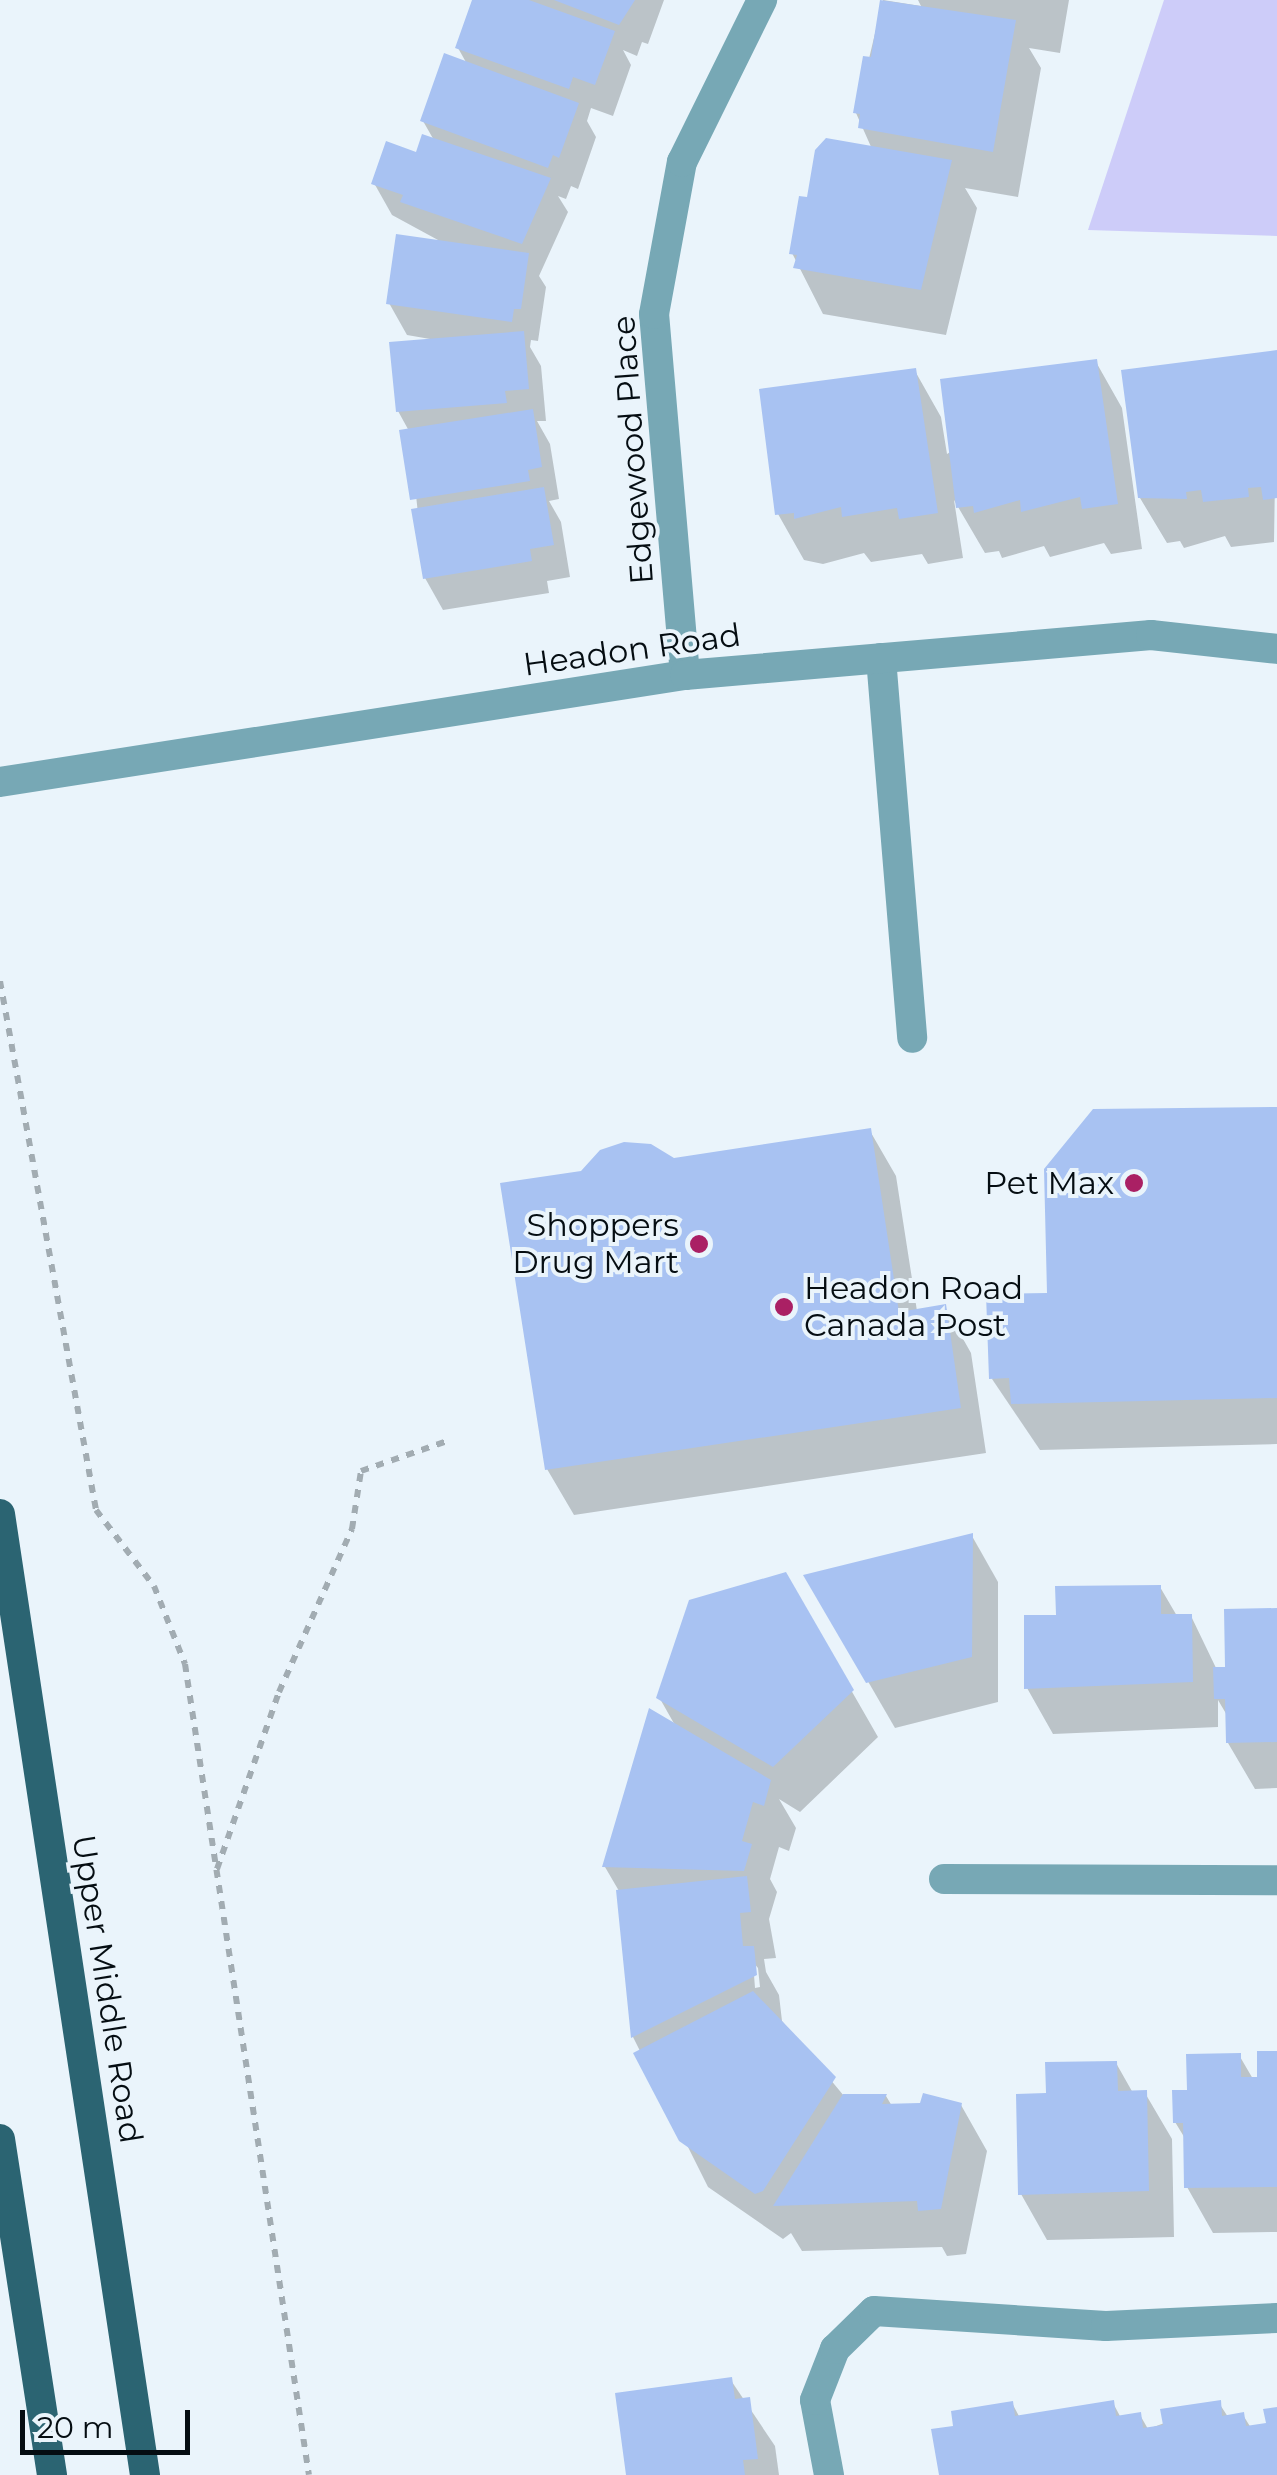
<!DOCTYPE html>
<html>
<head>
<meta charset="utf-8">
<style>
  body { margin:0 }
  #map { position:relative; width:1277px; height:2475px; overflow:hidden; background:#eaf4fb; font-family:Montserrat,sans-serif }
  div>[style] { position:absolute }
  .green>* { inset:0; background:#cdccf9 }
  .shadow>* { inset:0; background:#0003 }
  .building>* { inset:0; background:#a8c2f2 }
  .path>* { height:6px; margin-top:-3px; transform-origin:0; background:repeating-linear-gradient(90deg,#a2acb2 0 8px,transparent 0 16px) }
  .minor>* { height:30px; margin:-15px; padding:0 15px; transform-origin:15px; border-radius:15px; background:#77a8b5 }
  .major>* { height:30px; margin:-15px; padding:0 15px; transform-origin:15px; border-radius:15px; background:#2b6472 }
  .dots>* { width:28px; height:28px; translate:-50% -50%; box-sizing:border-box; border:5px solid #eaf4fb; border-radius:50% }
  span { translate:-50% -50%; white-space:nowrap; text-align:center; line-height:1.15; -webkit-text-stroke:8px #eaf4fb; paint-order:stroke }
  .street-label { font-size:32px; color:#050d12 }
  .poi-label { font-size:32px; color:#050d12 }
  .right { translate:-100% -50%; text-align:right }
  .left { translate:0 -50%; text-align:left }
  .scale { position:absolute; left:20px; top:2410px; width:170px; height:45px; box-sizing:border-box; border:5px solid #050d12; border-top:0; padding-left:12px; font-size:30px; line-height:35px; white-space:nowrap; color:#050d12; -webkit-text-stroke:8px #eaf4fb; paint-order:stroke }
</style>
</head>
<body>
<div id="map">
  <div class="green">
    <div style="clip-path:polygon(1164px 0,1277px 0,1277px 236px,1088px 230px)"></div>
  </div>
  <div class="shadow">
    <div style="clip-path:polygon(474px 0,664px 0,648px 44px,642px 42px,637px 56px,623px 50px,631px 65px,613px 116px,591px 108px,587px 121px,596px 137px,578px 189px,571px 186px,566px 199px,558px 196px,568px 212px,539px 276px,546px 287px,538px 341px,531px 340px,530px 347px,541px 366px,546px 421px,537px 421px,550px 444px,559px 499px,549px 501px,561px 522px,570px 577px,547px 581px,549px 593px,443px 610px,425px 578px,409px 431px,398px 411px,430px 339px,407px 335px,389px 303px,438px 240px,392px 215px,374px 183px,435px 142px,423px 121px,467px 64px,458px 48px)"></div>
    <div style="clip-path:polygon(883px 0,921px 6px,918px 0,1069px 0,1060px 53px,1029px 48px,1041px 68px,1018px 197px,965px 188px,977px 208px,946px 335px,823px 314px,792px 253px,809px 200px,872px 149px,856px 113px)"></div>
    <div style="clip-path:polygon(1277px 354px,1274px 542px,1231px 547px,1225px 536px,1184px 548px,1180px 541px,1167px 543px,1140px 498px)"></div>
    <div style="clip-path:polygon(1096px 362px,1122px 408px,1142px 549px,1111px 554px,1104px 543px,1050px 557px,1044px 546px,1002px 558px,999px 551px,985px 553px,954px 500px,963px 558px,928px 564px,922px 554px,871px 562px,864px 553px,823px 564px,804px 560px,778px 514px,915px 371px,941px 417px,947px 454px)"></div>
    <div style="clip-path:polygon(1277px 1110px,1277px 1444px,1040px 1450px,992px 1379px,1050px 1295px)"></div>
    <div style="clip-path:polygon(870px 1131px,896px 1176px,917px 1311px,945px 1307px,971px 1353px,986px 1453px,574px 1515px,547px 1469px,673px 1160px)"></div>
    <div style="clip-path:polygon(972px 1536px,998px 1582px,998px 1702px,895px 1728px,807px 1576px)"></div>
    <div style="clip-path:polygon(evenodd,785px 1575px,878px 1737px,800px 1812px,779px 1799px,796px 1828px,789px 1851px,779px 1847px,770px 1879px,777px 1892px,769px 1919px,776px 1958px,764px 1959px,766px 1972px,779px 1995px,782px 2021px,844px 2096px,886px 2096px,892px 2106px,961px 2105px,987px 2151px,966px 2254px,947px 2256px,942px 2247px,802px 2251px,791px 2233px,783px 2239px,708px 2187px,633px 2037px,619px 1891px,605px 1867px,651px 1712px,676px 1727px,659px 1697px,785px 1575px,753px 1962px,758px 1968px,760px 1987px,755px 1988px,753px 1962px)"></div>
    <div style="clip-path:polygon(1160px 1587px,1177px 1616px,1191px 1616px,1217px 1670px,1228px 1669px,1277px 1610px,1277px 1788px,1255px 1789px,1228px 1743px,1228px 1717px,1218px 1700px,1218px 1727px,1053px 1734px,1027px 1688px,1059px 1618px)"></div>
    <div style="clip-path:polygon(1277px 2053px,1277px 2232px,1213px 2233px,1187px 2187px,1186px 2140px,1175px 2122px,1189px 2092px,1239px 2055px,1253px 2079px,1260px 2079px)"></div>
    <div style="clip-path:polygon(1116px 2063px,1133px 2093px,1145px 2093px,1172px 2139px,1174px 2237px,1047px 2240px,1021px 2194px,1049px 2096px)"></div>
    <div style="clip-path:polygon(730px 2379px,775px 2446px,779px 2475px,629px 2475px)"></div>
    <div style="clip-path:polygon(1012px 2403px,1020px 2418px,1113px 2403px,1121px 2418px,1140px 2415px,1148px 2429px,1219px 2403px,1228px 2417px,1243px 2415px,1251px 2428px,1269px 2425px,1277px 2410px,1277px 2475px,941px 2475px,956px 2428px)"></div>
  </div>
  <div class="building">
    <div style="clip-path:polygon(472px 0,529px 0,615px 31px,595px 85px,573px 77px,569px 89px,455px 48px)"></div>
    <div style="clip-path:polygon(554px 0,635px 0,619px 25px)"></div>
    <div style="clip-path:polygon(880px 0,1016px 20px,993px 152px,858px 128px,860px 114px,853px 113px,863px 56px,871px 57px)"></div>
    <div style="clip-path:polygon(444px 53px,579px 103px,559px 158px,553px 155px,548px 168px,420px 121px)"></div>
    <div style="clip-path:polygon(422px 134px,551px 178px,522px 244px,400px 202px,403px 195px,371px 184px,386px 141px,416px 152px)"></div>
    <div style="clip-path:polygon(826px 138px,952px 160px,921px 290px,793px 268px,797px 255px,789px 254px,799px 196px,807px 197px,815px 150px)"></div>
    <div style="clip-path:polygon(396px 234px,529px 253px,521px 309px,514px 309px,512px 322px,386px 304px)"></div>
    <div style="clip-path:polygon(524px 331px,529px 389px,505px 391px,507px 403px,396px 412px,389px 342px)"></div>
    <div style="clip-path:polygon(1277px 350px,1277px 498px,1263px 500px,1261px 487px,1248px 488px,1249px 497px,1203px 502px,1201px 490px,1186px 492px,1187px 499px,1138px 498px,1121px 370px)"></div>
    <div style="clip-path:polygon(1097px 359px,1118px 504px,1082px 509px,1080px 497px,1021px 512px,1020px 500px,974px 513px,973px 506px,956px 508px,940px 379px)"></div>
    <div style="clip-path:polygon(916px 368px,938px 513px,899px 519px,897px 508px,842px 517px,841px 507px,794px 519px,794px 513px,775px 515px,759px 389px)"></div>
    <div style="clip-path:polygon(533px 409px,542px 467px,528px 470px,530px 481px,410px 500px,399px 430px)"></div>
    <div style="clip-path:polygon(544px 487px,554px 545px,530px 549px,532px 561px,423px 579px,411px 509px)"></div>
    <div style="clip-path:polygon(1277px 1107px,1277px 1398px,1011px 1404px,1009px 1378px,989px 1379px,986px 1294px,1047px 1293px,1044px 1169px,1093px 1109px)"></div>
    <div style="clip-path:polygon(871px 1128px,899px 1312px,946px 1304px,961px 1408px,545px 1470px,500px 1183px,581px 1171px,600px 1150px,624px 1142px,651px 1144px,674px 1158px)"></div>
    <div style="clip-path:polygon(973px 1533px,972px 1657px,866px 1683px,803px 1575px)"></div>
    <div style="clip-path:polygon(786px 1572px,854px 1690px,773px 1767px,656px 1698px,689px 1600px)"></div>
    <div style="clip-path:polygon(1161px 1585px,1161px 1614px,1192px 1614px,1193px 1682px,1024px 1689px,1024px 1615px,1056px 1615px,1055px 1586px)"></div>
    <div style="clip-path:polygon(1277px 1608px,1277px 1742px,1226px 1743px,1225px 1699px,1214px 1699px,1213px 1667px,1225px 1667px,1224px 1609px)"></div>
    <div style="clip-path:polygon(649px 1708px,771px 1780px,764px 1806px,753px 1802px,742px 1841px,752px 1844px,744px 1871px,602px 1867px)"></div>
    <div style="clip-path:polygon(747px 1876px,751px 1912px,740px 1913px,743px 1946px,754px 1946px,757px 1975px,631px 2038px,616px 1890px)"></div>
    <div style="clip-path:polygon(753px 1991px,836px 2077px,763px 2191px,755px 2194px,679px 2141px,633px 2053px)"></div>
    <div style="clip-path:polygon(1257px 2051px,1277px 2051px,1277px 2187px,1184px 2188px,1183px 2123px,1173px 2123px,1172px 2090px,1187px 2090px,1186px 2054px,1241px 2053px,1241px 2077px,1257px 2077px)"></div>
    <div style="clip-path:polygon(1117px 2061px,1118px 2091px,1147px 2090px,1149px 2191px,1018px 2195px,1016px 2094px,1046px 2093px,1045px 2062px)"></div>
    <div style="clip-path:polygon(923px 2093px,962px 2103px,941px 2209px,918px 2211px,917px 2201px,773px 2206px,843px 2094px,887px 2094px,882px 2104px,920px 2103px)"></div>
    <div style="clip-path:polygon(732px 2377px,735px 2399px,750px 2397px,758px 2459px,743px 2460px,745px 2475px,626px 2475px,615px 2393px)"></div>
    <div style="clip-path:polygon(1114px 2400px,1116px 2416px,1141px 2412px,1143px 2428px,1163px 2425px,1160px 2409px,1221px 2400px,1222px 2416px,1244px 2412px,1246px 2426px,1266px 2423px,1263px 2409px,1277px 2407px,1277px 2475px,939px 2475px,931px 2429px,953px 2426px,951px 2411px,1013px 2401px,1015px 2416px)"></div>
  </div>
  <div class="path">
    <div style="left:0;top:981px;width:538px;rotate:79.71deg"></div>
    <div style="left:96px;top:1510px;width:96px;rotate:52.7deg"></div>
    <div style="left:154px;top:1586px;width:84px;rotate:68.3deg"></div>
    <div style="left:185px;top:1664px;width:820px;rotate:81.31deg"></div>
    <div style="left:217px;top:1869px;width:188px;rotate:-70.7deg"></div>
    <div style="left:279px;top:1692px;width:179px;rotate:-65.9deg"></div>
    <div style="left:352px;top:1529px;width:59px;rotate:-81.2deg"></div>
    <div style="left:361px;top:1471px;width:94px;rotate:-19.2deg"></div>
  </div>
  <div class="minor">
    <div style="left:881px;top:658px;width:381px;rotate:85.3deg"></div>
    <div style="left:685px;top:675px;width:362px;rotate:-94.9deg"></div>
    <div style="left:654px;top:314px;width:155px;rotate:-79.6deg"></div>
    <div style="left:682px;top:162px;width:181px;rotate:-63.7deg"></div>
    <div style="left:0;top:782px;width:693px;rotate:-8.88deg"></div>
    <div style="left:685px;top:675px;width:468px;rotate:-4.9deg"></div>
    <div style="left:1151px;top:635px;width:127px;rotate:6.3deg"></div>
    <div style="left:944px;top:1879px;width:333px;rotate:0.2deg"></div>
    <div style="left:829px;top:2475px;width:76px;rotate:-100.6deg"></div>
    <div style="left:815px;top:2400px;width:55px;rotate:-68.6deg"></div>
    <div style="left:835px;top:2349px;width:54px;rotate:-44.3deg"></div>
    <div style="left:874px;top:2311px;width:232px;rotate:3.7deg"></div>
    <div style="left:1106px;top:2326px;width:171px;rotate:-2.7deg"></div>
  </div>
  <div class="major">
    <div style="left:0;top:1514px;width:972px;rotate:81.42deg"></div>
    <div style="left:0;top:2139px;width:340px;rotate:81.2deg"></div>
  </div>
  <div class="dots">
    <div style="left:1134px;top:1183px;background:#aa2064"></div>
    <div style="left:699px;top:1244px;background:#aa2064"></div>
    <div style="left:784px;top:1307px;background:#aa2064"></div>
  </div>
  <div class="street-label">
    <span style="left:633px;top:450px;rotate:-94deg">Edgewood Place</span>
    <span style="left:632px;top:650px;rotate:-8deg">Headon Road</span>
    <span style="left:107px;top:1989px;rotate:81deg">Upper Middle Road</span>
  </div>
  <div class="poi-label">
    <span class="right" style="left:1114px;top:1183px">Pet Max</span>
    <span class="right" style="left:679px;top:1244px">Shoppers<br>Drug Mart</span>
    <span class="left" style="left:804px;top:1307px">Headon Road<br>Canada Post</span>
  </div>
  <div class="scale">20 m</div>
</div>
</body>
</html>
